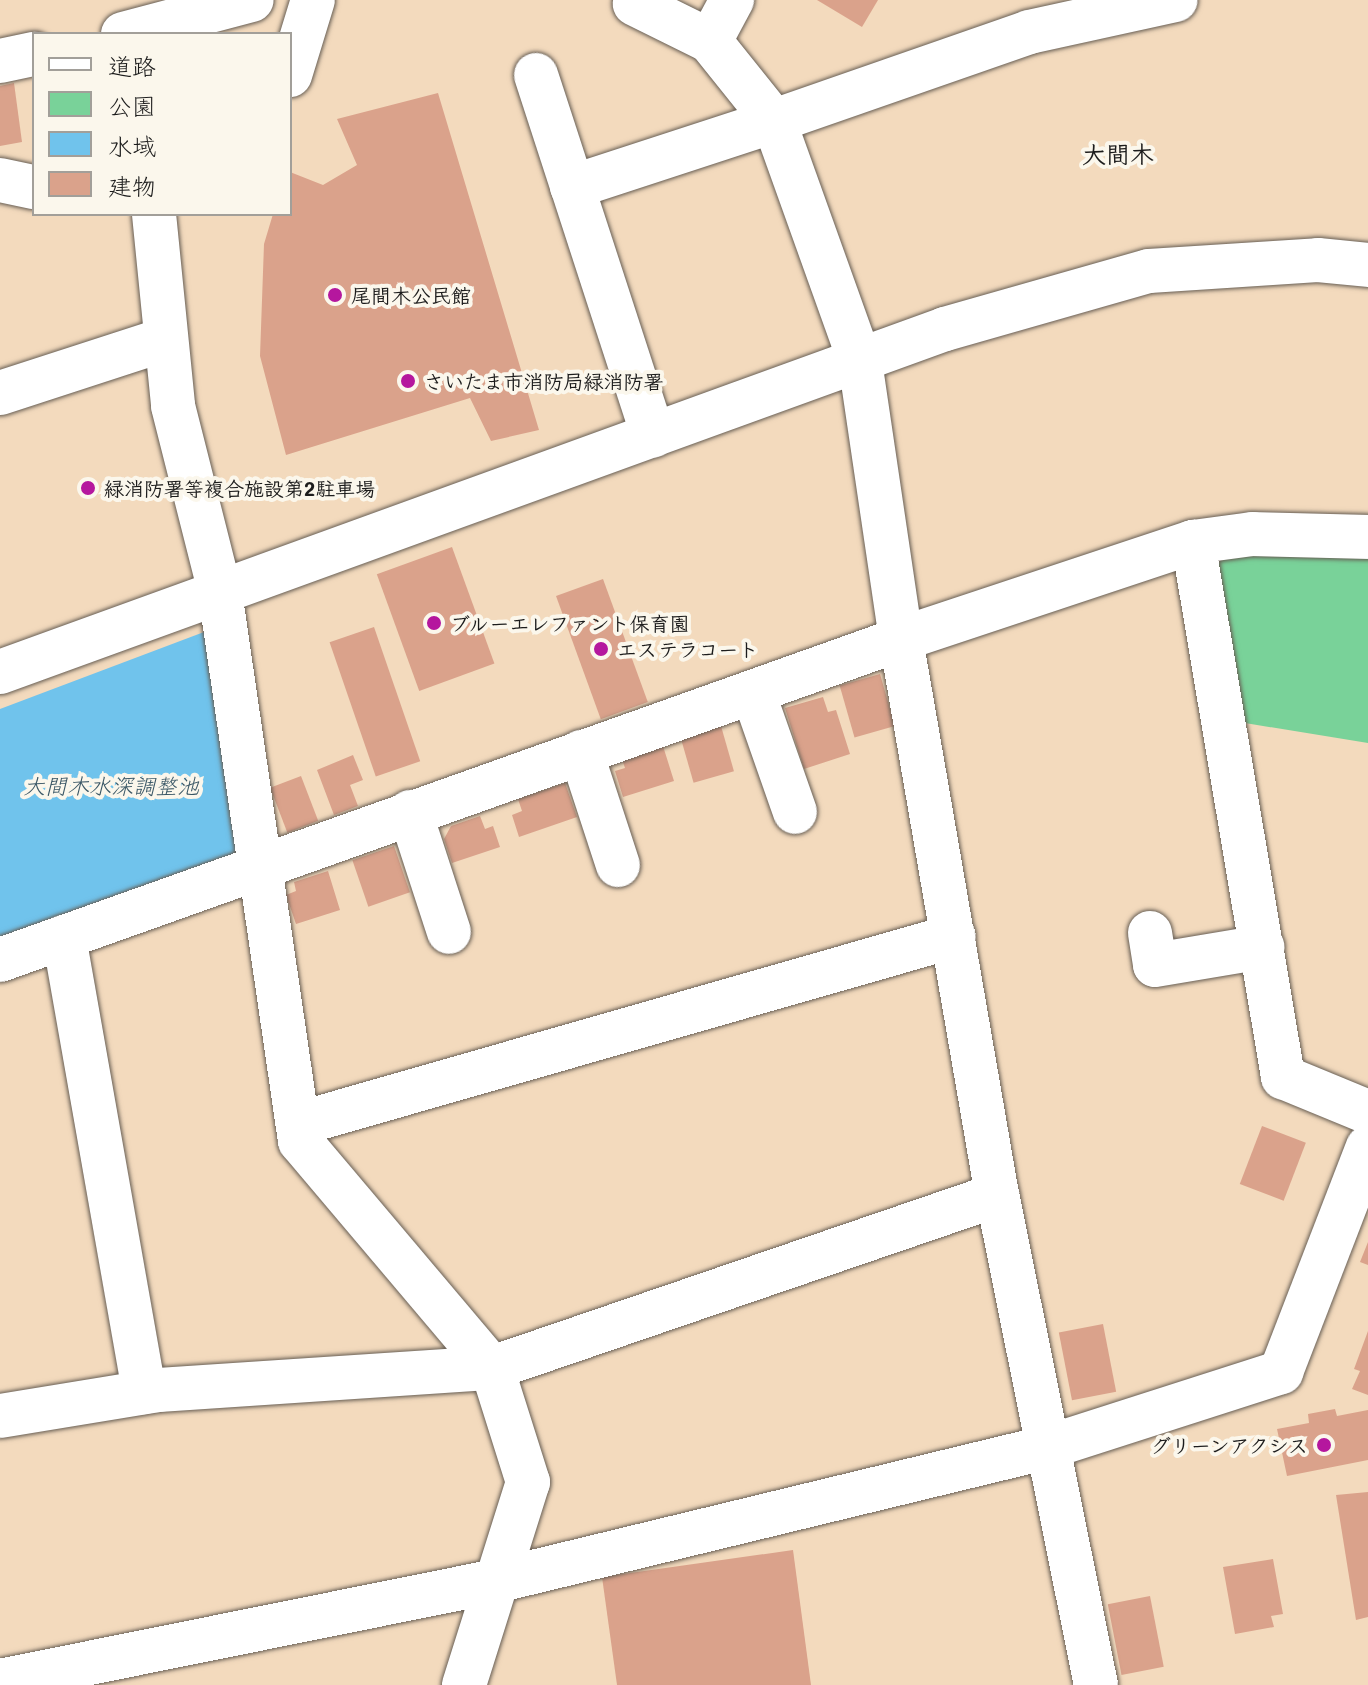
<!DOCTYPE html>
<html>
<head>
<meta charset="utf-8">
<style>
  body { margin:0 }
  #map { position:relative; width:1368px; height:1685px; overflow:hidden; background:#f3dabd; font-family:Mali,"Klee One",sans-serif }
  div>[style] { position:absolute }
  .green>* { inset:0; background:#79d299 }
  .water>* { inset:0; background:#70c3ec }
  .building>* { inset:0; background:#daa28b; transform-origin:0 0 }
  .roads { filter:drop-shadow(0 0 2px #675e54) drop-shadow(0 0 2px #675e54) }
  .minor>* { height:44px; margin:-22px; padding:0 22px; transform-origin:22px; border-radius:22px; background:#fff }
  .dots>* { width:22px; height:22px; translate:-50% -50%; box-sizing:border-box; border:4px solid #fbf7ec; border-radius:50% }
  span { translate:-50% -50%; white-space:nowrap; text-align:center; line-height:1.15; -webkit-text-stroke:8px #fbf7ec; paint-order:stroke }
  .poi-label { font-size:20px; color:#1c1c1c; font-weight:700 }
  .left { translate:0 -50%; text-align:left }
  .right { translate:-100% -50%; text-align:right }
  .water-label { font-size:22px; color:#395665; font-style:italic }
  .quarter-label { font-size:24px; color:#1c1c1c; font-weight:700 }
  .legend { position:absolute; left:32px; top:32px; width:260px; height:184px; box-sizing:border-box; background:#fbf7ec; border:2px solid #a29f99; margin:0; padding:10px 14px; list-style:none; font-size:24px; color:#1c1c1c }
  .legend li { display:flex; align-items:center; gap:16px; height:40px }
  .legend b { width:40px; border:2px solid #a29f99 }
</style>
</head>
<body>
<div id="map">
  <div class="green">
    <div style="clip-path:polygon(1224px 555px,1368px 558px,1368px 743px,1245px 723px,1215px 569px)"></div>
  </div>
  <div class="water">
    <div style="clip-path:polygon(204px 632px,243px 857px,0 941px,0 709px)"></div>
  </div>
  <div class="building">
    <div style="clip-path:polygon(817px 0,878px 0,862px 27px)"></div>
    <div style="clip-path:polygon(14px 83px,22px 142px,0 146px,0 86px)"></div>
    <div style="clip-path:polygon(438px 93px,539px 430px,491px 441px,470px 398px,286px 455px,260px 356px,264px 244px,273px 214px,290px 214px,290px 172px,323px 185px,357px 165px,337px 119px)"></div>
    <div style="left:452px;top:547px;width:124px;height:80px;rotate:70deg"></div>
    <div style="left:603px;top:579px;width:131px;height:50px;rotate:70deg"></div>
    <div style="left:374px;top:627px;width:142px;height:47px;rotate:71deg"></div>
    <div style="left:880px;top:674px;width:54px;height:42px;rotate:74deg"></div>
    <div style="clip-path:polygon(823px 697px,828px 712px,836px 710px,850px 754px,804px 769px,785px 708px)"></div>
    <div style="left:721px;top:726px;width:47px;height:42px;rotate:74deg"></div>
    <div style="clip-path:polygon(663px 746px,674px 781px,623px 797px,615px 771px,625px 768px,622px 759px)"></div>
    <div style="clip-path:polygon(353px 755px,363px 780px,350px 785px,358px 806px,334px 815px,317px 770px)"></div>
    <div style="left:301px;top:776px;width:48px;height:33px;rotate:69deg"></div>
    <div style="clip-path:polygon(565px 783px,577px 817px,519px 837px,512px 815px,522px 811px,518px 799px)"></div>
    <div style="clip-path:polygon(480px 816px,485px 829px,493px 826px,500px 847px,452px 863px,444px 839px,451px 826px)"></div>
    <div style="left:394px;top:846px;width:49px;height:44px;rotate:71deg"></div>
    <div style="clip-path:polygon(328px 871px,340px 910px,296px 924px,286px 895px,296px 891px,294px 882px)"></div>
    <div style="left:1262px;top:1126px;width:47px;height:62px;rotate:21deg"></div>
    <div style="clip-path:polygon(1368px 1242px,1368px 1265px,1360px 1262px)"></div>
    <div style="left:1103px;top:1324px;width:69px;height:45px;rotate:79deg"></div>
    <div style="clip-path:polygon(1368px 1331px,1368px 1395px,1352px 1389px,1360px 1371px,1354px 1369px)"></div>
    <div style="clip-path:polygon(1335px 1409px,1337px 1416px,1368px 1410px,1368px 1460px,1287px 1476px,1277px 1429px,1309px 1423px,1308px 1414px)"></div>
    <div style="clip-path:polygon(1368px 1492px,1368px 1617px,1356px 1620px,1336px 1495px)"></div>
    <div style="clip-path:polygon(793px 1550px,811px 1685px,617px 1685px,602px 1577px)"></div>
    <div style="clip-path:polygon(1273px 1559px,1283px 1614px,1271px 1616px,1274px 1627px,1235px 1634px,1223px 1567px)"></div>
    <div style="left:1150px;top:1596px;width:72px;height:43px;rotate:79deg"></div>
  </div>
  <div class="roads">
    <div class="minor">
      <div style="left:123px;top:34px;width:133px;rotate:-14.8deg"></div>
      <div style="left:710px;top:41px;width:47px;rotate:-61.8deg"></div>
      <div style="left:0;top:61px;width:35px;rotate:-12deg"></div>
      <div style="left:290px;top:75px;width:78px;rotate:-73deg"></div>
      <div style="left:536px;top:75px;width:379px;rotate:72deg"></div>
      <div style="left:0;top:180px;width:35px;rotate:12deg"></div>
      <div style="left:572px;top:187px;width:213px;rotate:-18.1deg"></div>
      <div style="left:774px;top:121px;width:102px;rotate:-128.7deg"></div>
      <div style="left:710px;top:41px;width:84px;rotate:-153.7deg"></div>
      <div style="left:154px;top:214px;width:193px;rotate:84.3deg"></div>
      <div style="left:173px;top:406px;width:192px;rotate:75.8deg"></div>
      <div style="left:220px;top:592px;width:555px;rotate:81.71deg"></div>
      <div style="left:300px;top:1141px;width:297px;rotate:49.8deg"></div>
      <div style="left:492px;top:1368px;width:120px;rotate:72.5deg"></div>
      <div style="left:528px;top:1482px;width:213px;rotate:107.5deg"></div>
      <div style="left:0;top:393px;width:171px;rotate:-18deg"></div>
      <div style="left:1193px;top:542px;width:543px;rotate:80.45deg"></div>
      <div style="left:1283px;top:1077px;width:92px;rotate:22.4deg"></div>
      <div style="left:0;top:672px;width:1005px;rotate:-19.95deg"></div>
      <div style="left:945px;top:329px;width:212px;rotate:-15.9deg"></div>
      <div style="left:1149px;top:271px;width:169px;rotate:-3.7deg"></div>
      <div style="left:1318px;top:260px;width:50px;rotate:5.7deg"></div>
      <div style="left:753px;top:692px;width:127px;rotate:70.7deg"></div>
      <div style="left:581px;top:752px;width:119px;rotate:71.9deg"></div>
      <div style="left:410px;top:812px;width:126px;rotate:72deg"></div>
      <div style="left:1150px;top:933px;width:32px;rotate:81deg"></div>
      <div style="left:1155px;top:965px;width:109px;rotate:-9.5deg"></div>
      <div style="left:64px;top:937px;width:462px;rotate:80deg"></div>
      <div style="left:0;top:960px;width:956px;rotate:-19.61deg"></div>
      <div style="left:901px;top:639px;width:308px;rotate:-18.4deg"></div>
      <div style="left:1193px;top:542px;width:60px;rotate:-7.7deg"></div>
      <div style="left:1252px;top:534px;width:116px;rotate:1.5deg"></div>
      <div style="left:298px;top:1124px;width:682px;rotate:-15.99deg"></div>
      <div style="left:0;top:1416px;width:160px;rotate:-9.3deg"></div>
      <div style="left:158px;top:1390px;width:335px;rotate:-3.8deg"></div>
      <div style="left:492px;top:1368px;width:534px;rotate:-18.91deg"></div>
      <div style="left:0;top:1681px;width:506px;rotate:-11.4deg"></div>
      <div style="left:496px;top:1581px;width:568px;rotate:-13.64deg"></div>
      <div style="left:1048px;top:1447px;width:245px;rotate:-17.8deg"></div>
      <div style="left:1281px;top:1372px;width:241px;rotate:-68.9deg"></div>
      <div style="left:1096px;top:1685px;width:500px;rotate:-101.4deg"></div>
      <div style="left:997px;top:1195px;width:564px;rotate:-99.8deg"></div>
      <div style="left:901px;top:639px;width:281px;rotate:-98.4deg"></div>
      <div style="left:860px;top:361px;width:255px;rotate:-109.7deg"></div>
      <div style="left:774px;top:121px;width:270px;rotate:-19.2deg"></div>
      <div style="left:1029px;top:32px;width:150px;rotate:-12.3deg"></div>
    </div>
  </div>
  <div class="dots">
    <div style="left:335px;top:295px;background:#b5179e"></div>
    <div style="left:408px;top:381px;background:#b5179e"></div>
    <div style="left:88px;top:488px;background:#b5179e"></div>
    <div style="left:434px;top:623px;background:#b5179e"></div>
    <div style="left:601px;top:649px;background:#b5179e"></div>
    <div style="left:1324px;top:1445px;background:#b5179e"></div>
  </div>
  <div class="poi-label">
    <span class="left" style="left:351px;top:295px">尾間木公民館</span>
    <span class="left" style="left:424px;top:381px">さいたま市消防局緑消防署</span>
    <span class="left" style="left:104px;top:488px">緑消防署等複合施設第2駐車場</span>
    <span class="left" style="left:450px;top:623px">ブルーエレファント保育園</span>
    <span class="left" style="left:617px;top:649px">エステラコート</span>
    <span class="right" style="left:1308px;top:1445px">グリーンアクシス</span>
  </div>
  <div class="water-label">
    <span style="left:111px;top:786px">大間木水深調整池</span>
  </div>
  <div class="quarter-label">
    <span style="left:1118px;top:154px">大間木</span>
  </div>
  <ul class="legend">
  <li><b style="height:10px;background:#fff"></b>道路</li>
  <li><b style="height:22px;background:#79d299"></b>公園</li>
  <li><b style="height:22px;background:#70c3ec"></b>水域</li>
  <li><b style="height:22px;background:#daa28b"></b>建物</li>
  </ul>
</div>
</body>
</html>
